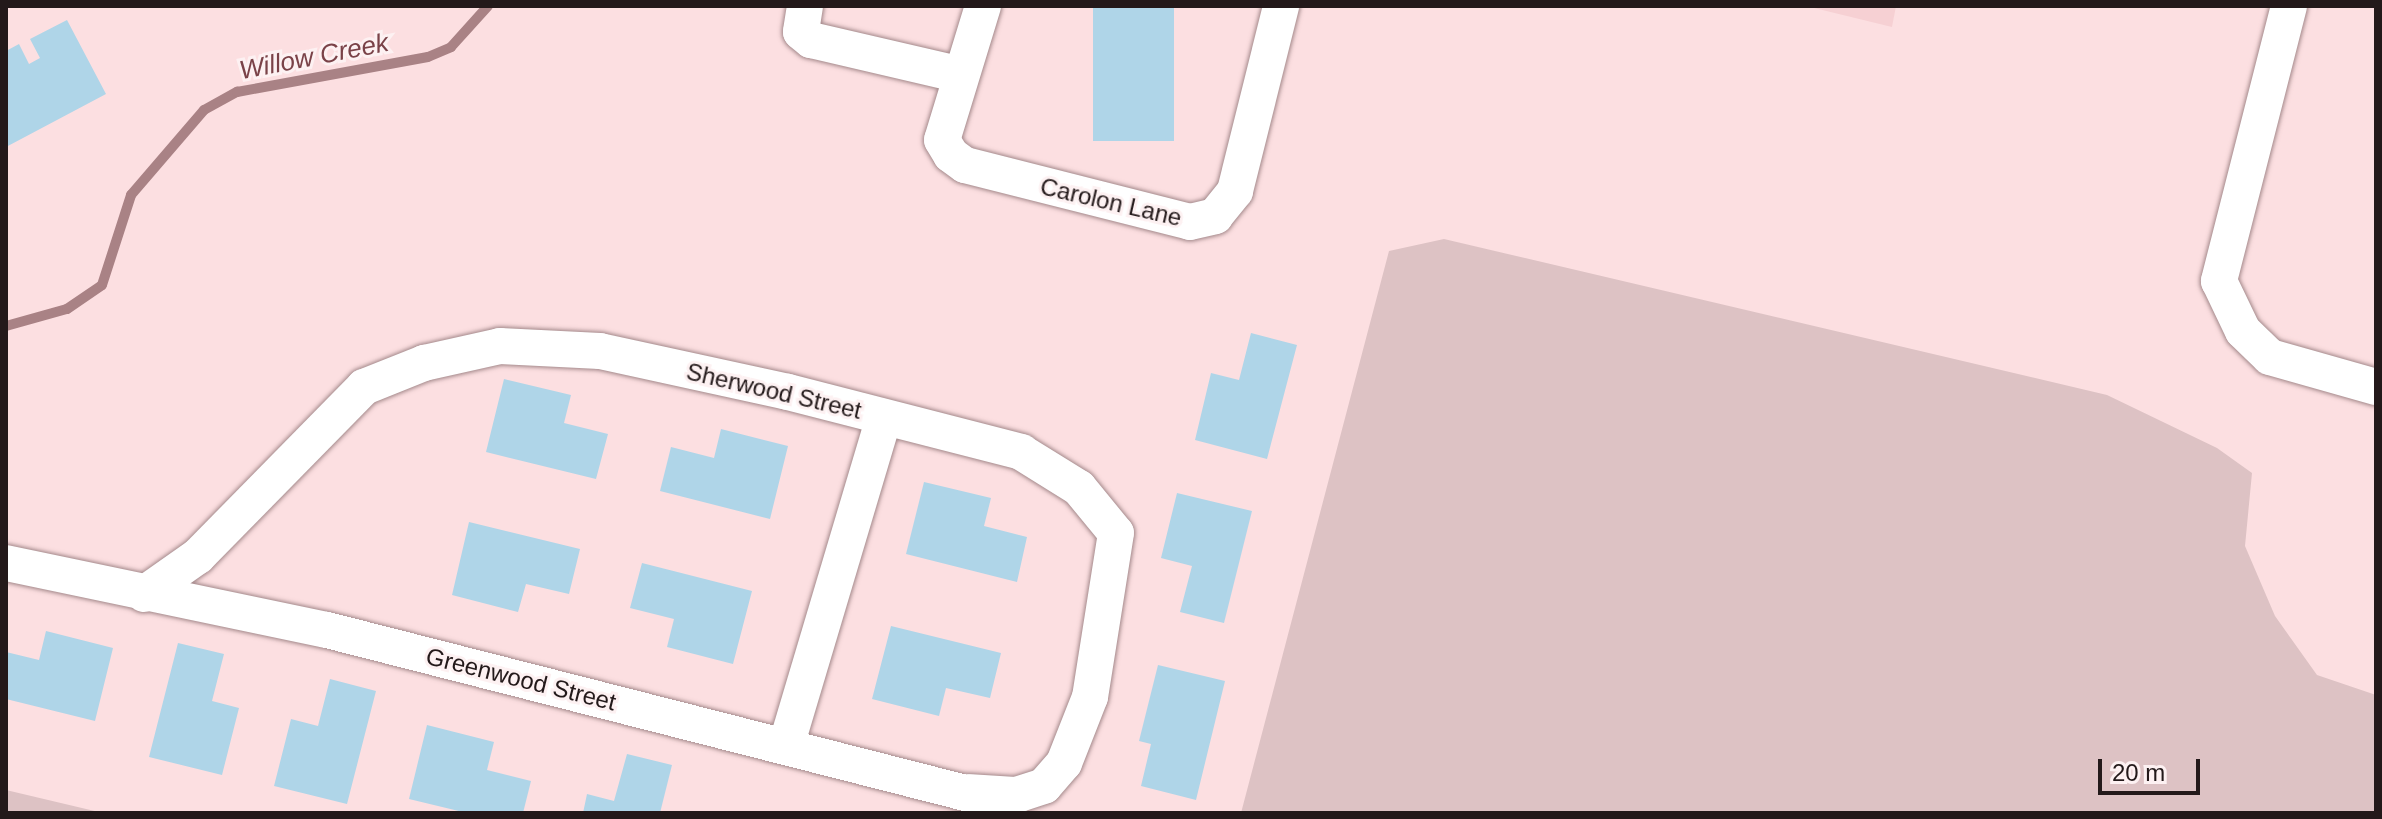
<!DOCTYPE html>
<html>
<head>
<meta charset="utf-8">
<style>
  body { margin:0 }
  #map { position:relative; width:2382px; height:819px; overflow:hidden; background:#fcdfe1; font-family:Arial,sans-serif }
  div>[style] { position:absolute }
  .built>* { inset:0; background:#f6d0d3 }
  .green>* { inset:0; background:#ddc2c4 }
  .stream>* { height:10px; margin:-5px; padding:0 5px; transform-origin:5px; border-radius:5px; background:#a98285 }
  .building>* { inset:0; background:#afd5e8; transform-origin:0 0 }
  .roads { filter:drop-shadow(0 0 2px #a4898b) drop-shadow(0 0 2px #a4898b) }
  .minor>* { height:36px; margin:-18px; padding:0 18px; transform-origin:18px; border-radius:18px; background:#fff }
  span { translate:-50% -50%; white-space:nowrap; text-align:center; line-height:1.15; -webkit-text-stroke:6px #fdf1f2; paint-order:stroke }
  .street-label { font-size:24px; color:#23191a }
  .water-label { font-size:26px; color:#7a4248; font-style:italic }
  .frame { position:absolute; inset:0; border:8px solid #23191a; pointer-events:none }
  .scale { position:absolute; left:2098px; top:759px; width:102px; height:36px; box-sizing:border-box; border:4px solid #23191a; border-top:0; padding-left:10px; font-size:24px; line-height:28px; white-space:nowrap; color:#23191a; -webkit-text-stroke:6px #fdf1f2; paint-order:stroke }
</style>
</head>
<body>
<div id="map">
  <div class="built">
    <div style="clip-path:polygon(1806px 6px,1896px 6px,1892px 27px)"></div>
  </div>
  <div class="green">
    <div style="clip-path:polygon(1444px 239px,2107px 395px,2217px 448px,2252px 473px,2245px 546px,2275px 616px,2317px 675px,2376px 695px,2376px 813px,1241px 813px,1389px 251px)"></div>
    <div style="clip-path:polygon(6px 790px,103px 813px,6px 813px)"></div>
  </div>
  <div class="stream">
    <div style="left:6px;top:326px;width:63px;rotate:-15.6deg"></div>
    <div style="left:67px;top:309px;width:42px;rotate:-34.4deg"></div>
    <div style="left:102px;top:285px;width:95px;rotate:-72.1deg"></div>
    <div style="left:131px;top:195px;width:112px;rotate:-49.3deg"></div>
    <div style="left:204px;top:110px;width:38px;rotate:-29deg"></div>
    <div style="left:237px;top:92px;width:194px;rotate:-10.4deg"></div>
    <div style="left:428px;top:57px;width:25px;rotate:-23deg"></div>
    <div style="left:451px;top:47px;width:55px;rotate:-47.9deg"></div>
  </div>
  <div class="building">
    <div style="left:1093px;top:6px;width:81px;height:135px"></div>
    <div style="clip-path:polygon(67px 20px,106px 94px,6px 147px,6px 51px,19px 44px,29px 64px,40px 58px,30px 39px)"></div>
    <div style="clip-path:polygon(1251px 333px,1297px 345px,1267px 459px,1195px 440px,1211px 373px,1239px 380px)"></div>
    <div style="clip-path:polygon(504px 379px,571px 395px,564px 423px,608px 434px,596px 479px,486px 452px)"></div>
    <div style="clip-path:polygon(721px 429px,788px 446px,770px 519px,660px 491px,671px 447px,714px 458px)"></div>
    <div style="clip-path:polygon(924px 482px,991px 498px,984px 526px,1027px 537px,1017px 582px,906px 554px)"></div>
    <div style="clip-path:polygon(1177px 493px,1252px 511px,1224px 623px,1180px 612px,1192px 566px,1161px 558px)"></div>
    <div style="clip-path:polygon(469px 522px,580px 549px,569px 594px,526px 584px,518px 612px,452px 595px)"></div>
    <div style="clip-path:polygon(642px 563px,752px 591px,733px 664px,667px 647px,674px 619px,630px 608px)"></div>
    <div style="clip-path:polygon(891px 626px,1001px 653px,990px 698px,946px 688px,939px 716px,872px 699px)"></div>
    <div style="clip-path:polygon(46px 631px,113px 648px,95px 721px,6px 699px,6px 652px,39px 660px)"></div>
    <div style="clip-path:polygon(178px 643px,224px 654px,212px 701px,239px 708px,222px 775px,149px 757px)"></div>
    <div style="clip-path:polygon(1158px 665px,1225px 681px,1196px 800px,1141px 786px,1151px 744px,1139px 741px)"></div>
    <div style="clip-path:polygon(330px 679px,376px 691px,347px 804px,274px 786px,291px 719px,318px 726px)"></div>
    <div style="clip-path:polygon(427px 725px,494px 742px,487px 770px,531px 781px,523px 813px,467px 813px,409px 799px)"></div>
    <div style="clip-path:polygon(627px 754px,672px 765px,660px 813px,583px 813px,587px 794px,614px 801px)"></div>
  </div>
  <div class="roads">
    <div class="minor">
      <div style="left:805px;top:6px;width:26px;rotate:99deg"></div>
      <div style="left:801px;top:32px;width:13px;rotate:39deg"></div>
      <div style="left:811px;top:40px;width:154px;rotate:13.1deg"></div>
      <div style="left:983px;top:6px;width:140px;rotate:107deg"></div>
      <div style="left:942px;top:140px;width:17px;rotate:59deg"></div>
      <div style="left:951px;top:155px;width:17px;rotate:36deg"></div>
      <div style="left:965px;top:165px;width:232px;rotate:14.2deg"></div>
      <div style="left:1190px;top:222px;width:26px;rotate:-13deg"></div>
      <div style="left:1215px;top:216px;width:32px;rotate:-51deg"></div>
      <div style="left:1235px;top:191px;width:191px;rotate:-76deg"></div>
      <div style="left:2289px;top:6px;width:284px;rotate:104.3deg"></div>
      <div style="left:2219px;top:281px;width:55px;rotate:64.4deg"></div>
      <div style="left:2243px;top:331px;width:37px;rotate:44deg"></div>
      <div style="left:2270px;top:357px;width:110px;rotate:15.8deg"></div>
      <div style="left:6px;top:563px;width:328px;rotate:11.8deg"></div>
      <div style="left:327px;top:630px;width:687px;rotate:14.32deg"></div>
      <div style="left:144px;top:594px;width:66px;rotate:-35.1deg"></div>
      <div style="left:198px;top:556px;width:237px;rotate:-45.5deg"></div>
      <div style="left:364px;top:387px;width:65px;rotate:-21.8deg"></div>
      <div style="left:424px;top:363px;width:78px;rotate:-12.6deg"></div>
      <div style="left:500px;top:346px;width:100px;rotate:2.9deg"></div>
      <div style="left:600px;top:351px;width:192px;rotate:12.3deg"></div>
      <div style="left:788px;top:392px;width:241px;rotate:14.4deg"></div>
      <div style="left:1021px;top:452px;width:68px;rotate:31.8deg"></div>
      <div style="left:1079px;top:488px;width:58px;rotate:50.6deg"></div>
      <div style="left:1116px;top:533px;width:166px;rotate:99deg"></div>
      <div style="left:1090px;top:697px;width:71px;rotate:111.5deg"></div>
      <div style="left:1064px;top:763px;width:30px;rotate:131deg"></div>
      <div style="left:1044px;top:786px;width:28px;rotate:162deg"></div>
      <div style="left:1017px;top:795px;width:48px;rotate:-176.4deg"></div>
      <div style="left:786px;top:746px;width:343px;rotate:-73.4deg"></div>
    </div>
  </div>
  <div class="street-label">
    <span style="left:1111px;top:202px;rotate:13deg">Carolon Lane</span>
    <span style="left:774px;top:391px;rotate:13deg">Sherwood Street</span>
    <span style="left:521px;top:679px;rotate:14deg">Greenwood Street</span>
  </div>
  <div class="water-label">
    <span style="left:314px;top:57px;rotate:-11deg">Willow Creek</span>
  </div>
  <div class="frame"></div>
  <div class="scale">20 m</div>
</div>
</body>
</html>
